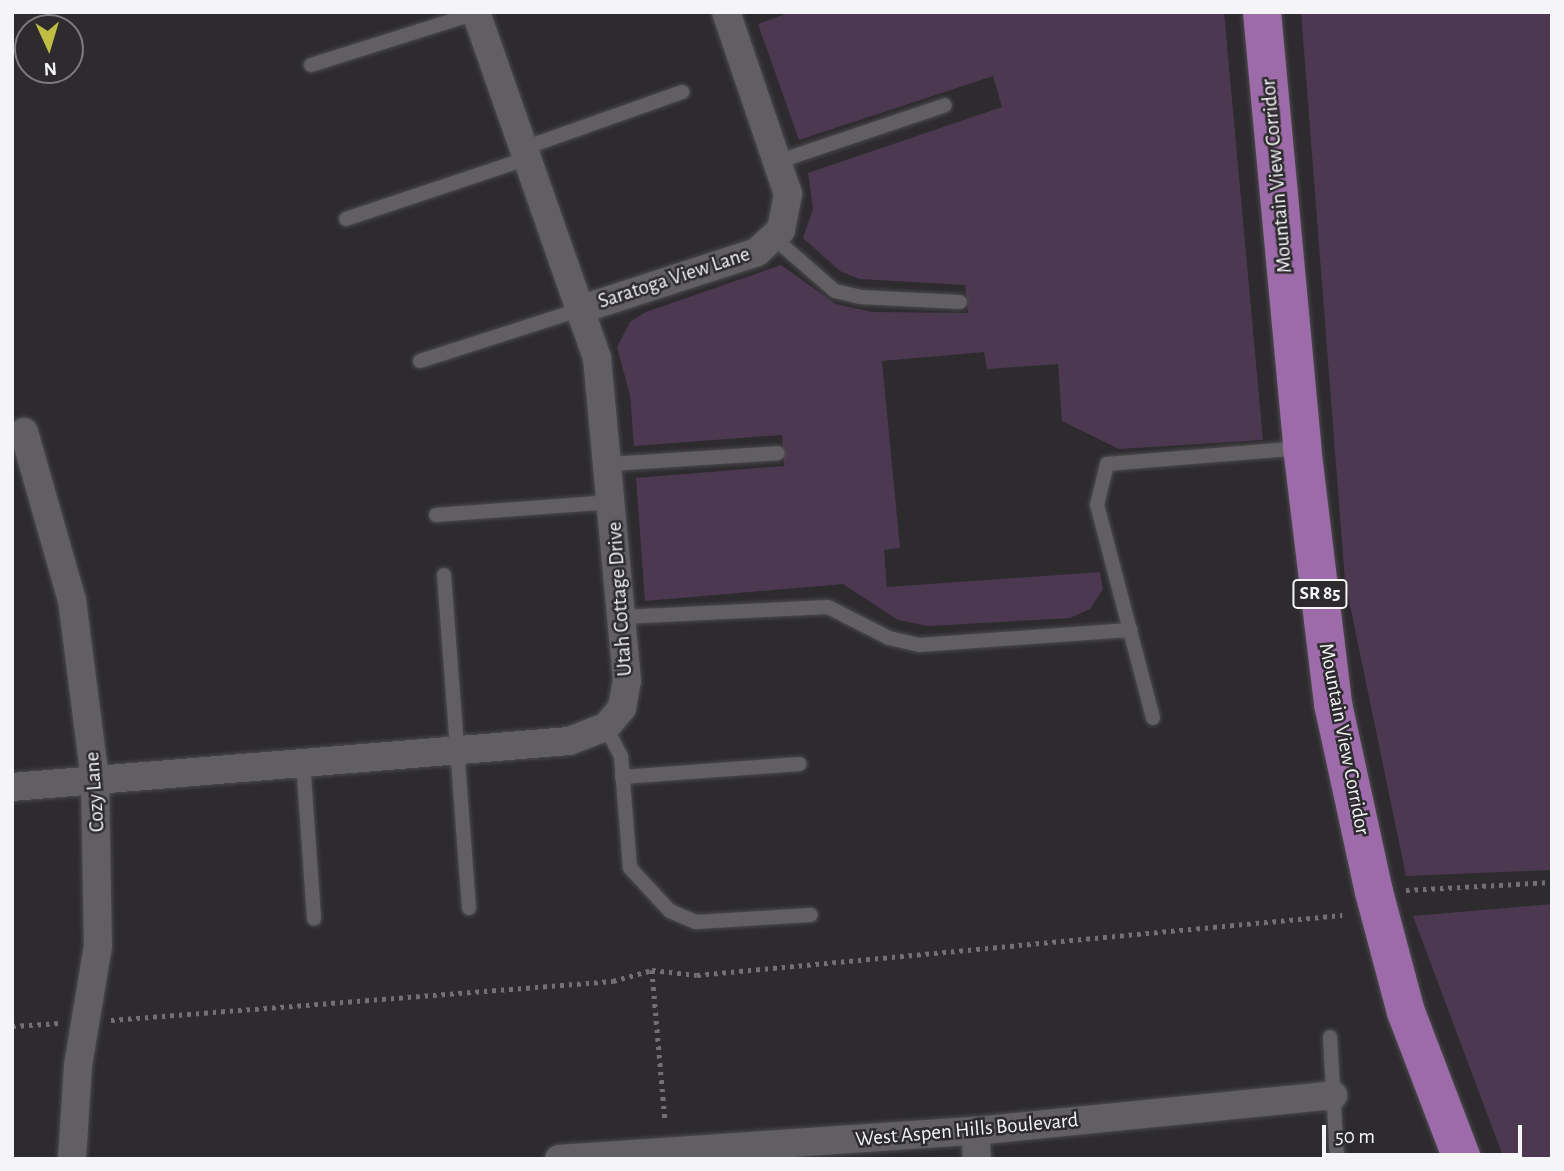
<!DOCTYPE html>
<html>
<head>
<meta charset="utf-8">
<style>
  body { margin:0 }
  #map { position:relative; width:1564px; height:1171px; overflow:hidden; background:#2d2b2e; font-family:"Alegreya Sans",sans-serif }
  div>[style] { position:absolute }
  .green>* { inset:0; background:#4c3951 }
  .path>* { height:4.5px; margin-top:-2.25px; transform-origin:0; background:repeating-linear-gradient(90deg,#727073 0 3.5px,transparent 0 8.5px) }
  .roads { filter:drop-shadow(0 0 2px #4b4a4c) drop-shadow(0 0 2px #4b4a4c) }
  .lane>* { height:14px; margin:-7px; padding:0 7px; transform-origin:7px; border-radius:7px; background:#615f62 }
  .street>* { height:28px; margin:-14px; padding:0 14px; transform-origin:14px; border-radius:14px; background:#615f62 }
  .highway>* { height:38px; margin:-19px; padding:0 19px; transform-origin:19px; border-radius:19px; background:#9d6ba9 }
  span { translate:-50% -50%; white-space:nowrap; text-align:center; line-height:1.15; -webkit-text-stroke:5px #2d2b2e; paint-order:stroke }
  .shield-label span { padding:2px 5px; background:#2d2b2e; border:2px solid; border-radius:5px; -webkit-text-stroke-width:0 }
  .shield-label { font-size:19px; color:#f5f4f6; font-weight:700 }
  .street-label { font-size:21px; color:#f5f4f6 }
  .frame { position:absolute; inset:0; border:14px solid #f5f4f6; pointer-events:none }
  .north { position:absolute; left:14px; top:14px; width:70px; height:70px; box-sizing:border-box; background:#2d2b2e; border:2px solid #7d7b7e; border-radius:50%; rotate:176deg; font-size:19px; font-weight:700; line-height:28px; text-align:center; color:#f5f4f6 }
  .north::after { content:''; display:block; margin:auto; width:24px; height:32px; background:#bfbe42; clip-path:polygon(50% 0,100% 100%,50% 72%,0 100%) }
  .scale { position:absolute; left:1322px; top:1125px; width:200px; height:32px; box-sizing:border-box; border:4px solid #f5f4f6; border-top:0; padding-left:9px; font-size:21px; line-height:24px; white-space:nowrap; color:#f5f4f6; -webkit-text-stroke:5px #2d2b2e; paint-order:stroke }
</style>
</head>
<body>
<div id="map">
  <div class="green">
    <div style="clip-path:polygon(791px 12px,1224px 12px,1263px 440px,1119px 449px,1062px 421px,1058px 364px,987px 369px,984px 352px,882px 361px,900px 548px,884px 550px,887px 587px,1100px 572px,1103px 589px,1090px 609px,1070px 618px,928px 626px,898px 620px,843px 584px,645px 601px,636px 478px,784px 466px,782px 435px,634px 446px,630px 395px,617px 347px,630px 322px,646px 312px,781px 265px,836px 304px,872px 312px,968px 313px,965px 285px,860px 279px,840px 271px,803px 238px,813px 209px,808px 173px,1002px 107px,993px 76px,799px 140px,758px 24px)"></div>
    <div style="clip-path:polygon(1301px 12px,1552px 12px,1552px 870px,1406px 876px,1345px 581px)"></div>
    <div style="clip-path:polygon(1552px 904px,1552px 1159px,1504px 1159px,1413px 916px)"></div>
  </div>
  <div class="path">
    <div style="left:1406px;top:890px;width:146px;rotate:-3.1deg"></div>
    <div style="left:652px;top:970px;width:149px;rotate:85deg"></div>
    <div style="left:111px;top:1020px;width:504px;rotate:-4.44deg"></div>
    <div style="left:613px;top:981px;width:41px;rotate:-15.8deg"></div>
    <div style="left:652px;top:970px;width:45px;rotate:6.3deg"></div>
    <div style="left:697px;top:975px;width:648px;rotate:-5.31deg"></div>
    <div style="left:12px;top:1026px;width:48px;rotate:-3.6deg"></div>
  </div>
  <div class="roads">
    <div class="lane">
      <div style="left:311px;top:65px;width:173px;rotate:-17.5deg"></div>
      <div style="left:524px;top:148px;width:168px;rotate:-19.5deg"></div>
      <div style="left:777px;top:162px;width:177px;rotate:-18.7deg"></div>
      <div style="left:346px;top:219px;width:192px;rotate:-18.5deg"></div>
      <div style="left:775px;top:239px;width:79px;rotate:40.9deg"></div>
      <div style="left:835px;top:291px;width:26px;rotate:13deg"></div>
      <div style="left:860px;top:297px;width:100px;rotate:2.9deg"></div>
      <div style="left:420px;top:361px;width:170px;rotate:-17.8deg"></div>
      <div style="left:609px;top:464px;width:169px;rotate:-3.7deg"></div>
      <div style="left:436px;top:515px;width:176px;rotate:-4.2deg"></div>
      <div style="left:444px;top:575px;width:334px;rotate:85.7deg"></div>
      <div style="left:622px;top:617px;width:206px;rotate:-2.8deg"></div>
      <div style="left:828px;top:607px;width:68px;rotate:26.9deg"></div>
      <div style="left:889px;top:638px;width:31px;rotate:13deg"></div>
      <div style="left:919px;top:645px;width:212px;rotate:-4.1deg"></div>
      <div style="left:1153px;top:718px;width:220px;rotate:-104.7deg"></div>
      <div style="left:1097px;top:505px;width:42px;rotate:-76.3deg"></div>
      <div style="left:1107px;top:464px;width:195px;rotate:-4.7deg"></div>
      <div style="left:606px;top:727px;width:33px;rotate:63deg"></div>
      <div style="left:621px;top:756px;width:112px;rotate:85.4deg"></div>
      <div style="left:630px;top:868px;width:59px;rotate:47.1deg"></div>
      <div style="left:670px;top:911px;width:28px;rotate:23deg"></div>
      <div style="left:696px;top:922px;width:115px;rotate:-3.5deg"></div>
      <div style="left:303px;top:761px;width:158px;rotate:86deg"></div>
      <div style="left:622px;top:777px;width:178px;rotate:-4.2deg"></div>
      <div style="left:1330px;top:1037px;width:122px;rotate:86.7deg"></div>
    </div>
    <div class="street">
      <div style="left:582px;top:309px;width:184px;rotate:-18deg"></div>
      <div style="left:757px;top:252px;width:33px;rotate:-43deg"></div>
      <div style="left:781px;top:230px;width:37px;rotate:-79deg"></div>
      <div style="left:788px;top:194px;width:192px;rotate:-108.8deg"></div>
      <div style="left:24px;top:432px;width:175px;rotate:74.1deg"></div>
      <div style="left:72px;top:600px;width:180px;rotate:82.7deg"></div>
      <div style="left:95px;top:779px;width:167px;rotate:89deg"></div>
      <div style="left:98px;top:946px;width:122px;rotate:99.5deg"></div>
      <div style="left:78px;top:1066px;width:93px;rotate:93.7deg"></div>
      <div style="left:12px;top:787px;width:559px;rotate:-4.72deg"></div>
      <div style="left:569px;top:741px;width:40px;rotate:-21deg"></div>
      <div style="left:606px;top:727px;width:25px;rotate:-50deg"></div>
      <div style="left:622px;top:708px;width:27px;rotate:-80deg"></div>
      <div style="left:627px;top:681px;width:324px;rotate:-95.3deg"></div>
      <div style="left:597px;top:358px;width:367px;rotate:-109.3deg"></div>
      <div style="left:975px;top:1131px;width:28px;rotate:86deg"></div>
      <div style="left:559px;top:1159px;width:417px;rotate:-3.9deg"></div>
      <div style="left:975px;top:1131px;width:360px;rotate:-5.7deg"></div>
    </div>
    <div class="highway">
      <div style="left:1262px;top:12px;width:437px;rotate:84.7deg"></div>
      <div style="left:1302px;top:447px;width:259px;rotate:83.1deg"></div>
      <div style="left:1333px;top:704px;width:192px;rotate:77.7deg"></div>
      <div style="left:1374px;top:892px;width:124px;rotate:75.1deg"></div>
      <div style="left:1406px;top:1012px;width:157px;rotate:69.1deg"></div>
    </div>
  </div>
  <div class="shield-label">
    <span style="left:1320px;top:594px">SR 85</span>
  </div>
  <div class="street-label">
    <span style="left:1277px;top:176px;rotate:-95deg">Mountain View Corridor</span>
    <span style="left:674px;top:278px;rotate:-18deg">Saratoga View Lane</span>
    <span style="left:620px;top:599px;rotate:-94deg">Utah Cottage Drive</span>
    <span style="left:1344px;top:739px;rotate:79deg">Mountain View Corridor</span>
    <span style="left:95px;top:792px;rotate:-94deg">Cozy Lane</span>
    <span style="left:967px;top:1130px;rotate:-5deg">West Aspen Hills Boulevard</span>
  </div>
  <div class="frame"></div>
  <div class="north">N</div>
  <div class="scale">50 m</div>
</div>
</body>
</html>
